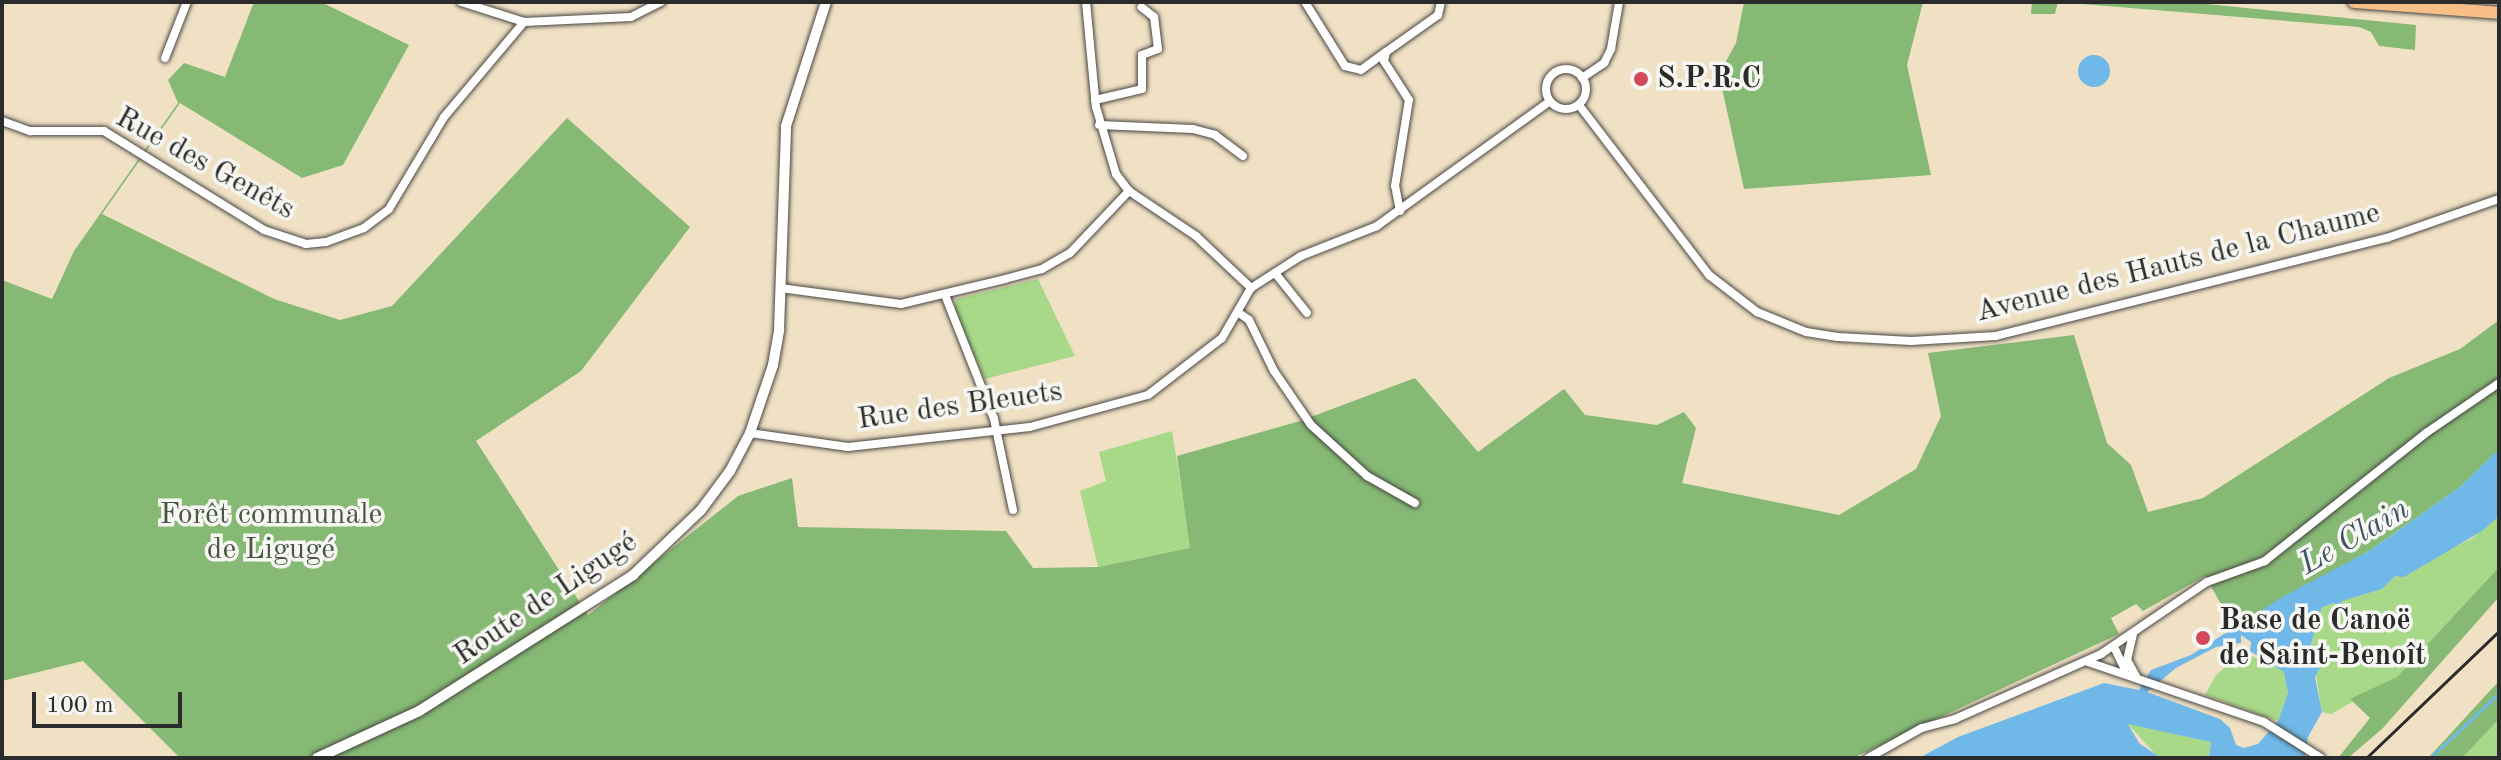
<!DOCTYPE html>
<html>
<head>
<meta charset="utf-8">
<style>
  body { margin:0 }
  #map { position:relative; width:2501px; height:760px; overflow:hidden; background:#f0e1c5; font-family:"Old Standard TT",serif }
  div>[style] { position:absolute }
  .green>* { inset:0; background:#a7d988 }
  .forest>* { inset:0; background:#85b974 }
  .water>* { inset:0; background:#70b8e8 }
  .round { border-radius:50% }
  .stream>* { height:3px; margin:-1.5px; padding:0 1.5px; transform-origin:1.5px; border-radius:1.5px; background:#70b8e8 }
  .roads { filter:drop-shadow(0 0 2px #494642) drop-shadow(0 0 2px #494642) }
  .minor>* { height:8px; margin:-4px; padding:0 4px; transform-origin:4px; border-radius:4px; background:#fff }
  .minor>.ring { margin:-4px; padding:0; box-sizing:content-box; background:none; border:8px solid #fff; border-radius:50% }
  .tertiary>* { height:10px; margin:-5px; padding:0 5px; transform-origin:5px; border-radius:5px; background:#fff }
  .primary>* { height:12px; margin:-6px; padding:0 6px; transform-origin:6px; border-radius:6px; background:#f7be87 }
  .rail>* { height:3px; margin:-1.5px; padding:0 1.5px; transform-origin:1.5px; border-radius:1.5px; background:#2b2b2b }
  .dots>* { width:22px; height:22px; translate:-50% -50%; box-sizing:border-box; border:4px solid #f6f6f2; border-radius:50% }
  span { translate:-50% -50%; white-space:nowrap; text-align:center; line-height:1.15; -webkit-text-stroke:7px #f6f6f2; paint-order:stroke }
  .poi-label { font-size:30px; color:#2b2b2b; font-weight:700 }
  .left { translate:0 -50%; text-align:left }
  .street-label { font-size:30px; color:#2b2b2b }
  .park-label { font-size:30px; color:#4a5642 }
  .water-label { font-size:32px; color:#405564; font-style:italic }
  .frame { position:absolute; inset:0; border:4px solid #2b2b2b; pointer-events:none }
  .scale { position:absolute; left:32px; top:692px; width:150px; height:36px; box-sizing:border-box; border:4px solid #2b2b2b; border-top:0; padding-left:10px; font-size:24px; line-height:28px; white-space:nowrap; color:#2b2b2b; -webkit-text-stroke:6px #f6f6f2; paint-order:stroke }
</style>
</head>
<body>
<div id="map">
  <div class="green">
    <div style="clip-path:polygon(1038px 279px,1075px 356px,985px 379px,955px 313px,956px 299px)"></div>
    <div style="clip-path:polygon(1172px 431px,1191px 548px,1098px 567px,1080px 491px,1106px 481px,1099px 452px)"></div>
    <div style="clip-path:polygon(2499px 516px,2499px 567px,2397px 677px,2331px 714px,2322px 712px,2311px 644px,2322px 607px,2334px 603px,2340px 610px,2341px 601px,2382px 589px,2395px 576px,2471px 539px)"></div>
    <div style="clip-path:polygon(2243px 652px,2284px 671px,2288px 693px,2278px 721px,2205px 695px,2216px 675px)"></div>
    <div style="clip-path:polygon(2499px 719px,2499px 758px,2462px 758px)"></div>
    <div style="clip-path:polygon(2127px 723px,2211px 742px,2209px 758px,2158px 757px)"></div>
  </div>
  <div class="forest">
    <div style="clip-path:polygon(254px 2px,321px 2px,409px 45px,343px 165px,302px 178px,180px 103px,102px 214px,274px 299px,340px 320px,392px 306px,567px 118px,690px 227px,581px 371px,476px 441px,588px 615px,738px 496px,792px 478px,798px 527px,1006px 531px,1033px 568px,1098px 567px,1190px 548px,1177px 456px,1300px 421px,1415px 378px,1478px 452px,1564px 389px,1585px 415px,1657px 425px,1684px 412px,1696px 428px,1682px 483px,1839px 515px,1916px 469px,1941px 416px,1928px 353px,2074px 335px,2107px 443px,2131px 465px,2148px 512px,2203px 498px,2389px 378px,2460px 349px,2499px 320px,2499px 450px,2460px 487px,2369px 551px,2234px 627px,2205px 576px,2143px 611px,2136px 604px,2111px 618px,2119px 634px,1853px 758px,180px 758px,83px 661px,2px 681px,2px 280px,52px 299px,74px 251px,178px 103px,168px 80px,184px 63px,225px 77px)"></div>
    <div style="clip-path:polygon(1744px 2px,1923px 2px,1907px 65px,1931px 175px,1744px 189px,1719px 74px,1736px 43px)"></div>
    <div style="clip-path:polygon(2032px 2px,2187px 2px,2416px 25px,2415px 50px,2379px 46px,2371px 32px,2359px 27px,2058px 2px,2055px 14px,2031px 14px)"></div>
    <div style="clip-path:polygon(2499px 567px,2499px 597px,2382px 729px,2348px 758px,2338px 758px,2370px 718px,2350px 699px,2397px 677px)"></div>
    <div style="clip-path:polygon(2499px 681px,2499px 719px,2462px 758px,2428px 758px)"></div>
  </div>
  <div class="water">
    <div class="round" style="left:2078px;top:55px;width:32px;height:32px"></div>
    <div style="clip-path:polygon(evenodd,2499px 449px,2499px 516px,2482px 531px,2404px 577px,2395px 576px,2382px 589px,2342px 601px,2341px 609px,2334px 603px,2322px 607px,2311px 644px,2322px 664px,2315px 677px,2322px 712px,2308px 737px,2305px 758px,2209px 758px,2211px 742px,2128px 724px,2139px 743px,2161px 758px,1919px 758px,1958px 737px,2104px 683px,2139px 690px,2151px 670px,2191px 655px,2284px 596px,2369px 551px,2460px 487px,2499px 449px,2241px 635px,2251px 642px,2250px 651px,2284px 672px,2288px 693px,2278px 721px,2258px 744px,2244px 748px,2236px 745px,2230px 728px,2220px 719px,2147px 692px,2176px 668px,2216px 647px,2241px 643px,2241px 635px)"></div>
  </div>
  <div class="stream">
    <div style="left:2430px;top:758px;width:95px;rotate:-43.3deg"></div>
  </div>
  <div class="roads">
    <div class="minor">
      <div style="left:461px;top:2px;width:66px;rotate:17.6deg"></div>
      <div style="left:1086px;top:2px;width:105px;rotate:84.6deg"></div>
      <div style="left:1096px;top:107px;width:70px;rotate:73.4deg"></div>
      <div style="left:1116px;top:174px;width:21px;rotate:53deg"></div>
      <div style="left:1129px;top:191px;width:81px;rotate:33.9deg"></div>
      <div style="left:1196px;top:236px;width:76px;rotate:43.4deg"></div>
      <div style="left:1305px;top:2px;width:75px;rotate:58deg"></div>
      <div style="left:1345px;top:66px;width:16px;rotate:14deg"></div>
      <div style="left:1361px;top:70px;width:31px;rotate:-36deg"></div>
      <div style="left:165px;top:58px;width:60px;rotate:-68.6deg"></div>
      <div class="ring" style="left:1546px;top:69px;width:32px;height:32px"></div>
      <div style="left:1582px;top:78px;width:27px;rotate:-34deg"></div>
      <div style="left:1604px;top:63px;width:16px;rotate:-63deg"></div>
      <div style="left:1611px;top:49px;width:48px;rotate:-80.3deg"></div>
      <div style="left:1095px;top:100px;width:48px;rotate:-13.2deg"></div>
      <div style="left:1142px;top:89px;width:34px;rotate:-90deg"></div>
      <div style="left:1142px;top:55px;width:17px;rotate:-21deg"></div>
      <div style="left:1158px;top:49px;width:32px;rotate:-97deg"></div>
      <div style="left:1154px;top:17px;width:16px;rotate:-142deg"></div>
      <div style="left:1579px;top:105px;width:214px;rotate:52.6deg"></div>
      <div style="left:1709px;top:275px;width:61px;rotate:37.6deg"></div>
      <div style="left:1757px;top:312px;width:53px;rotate:22.2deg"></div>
      <div style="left:1806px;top:332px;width:32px;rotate:9deg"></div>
      <div style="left:1838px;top:337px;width:73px;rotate:3.1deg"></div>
      <div style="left:1911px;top:341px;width:85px;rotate:-3.4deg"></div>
      <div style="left:1996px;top:336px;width:403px;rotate:-14.1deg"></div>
      <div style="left:2387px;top:238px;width:119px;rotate:-19.2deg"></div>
      <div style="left:2px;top:121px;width:30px;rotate:20deg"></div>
      <div style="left:30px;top:131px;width:74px"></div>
      <div style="left:104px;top:131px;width:188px;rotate:31.7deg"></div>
      <div style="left:264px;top:230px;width:44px;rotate:18.4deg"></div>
      <div style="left:306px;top:244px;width:20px;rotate:-6deg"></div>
      <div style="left:326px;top:242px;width:40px;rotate:-20.2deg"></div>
      <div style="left:364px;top:228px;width:31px;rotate:-37deg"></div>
      <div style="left:389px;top:209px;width:107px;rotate:-59.1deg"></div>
      <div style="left:444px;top:117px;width:124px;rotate:-49.9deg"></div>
      <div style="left:524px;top:22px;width:107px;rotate:-2.7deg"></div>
      <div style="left:631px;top:17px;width:34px;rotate:-27deg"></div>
      <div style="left:1099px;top:125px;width:94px;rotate:2.4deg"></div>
      <div style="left:1193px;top:129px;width:23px;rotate:15deg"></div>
      <div style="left:1215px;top:135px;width:35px;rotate:37deg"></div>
      <div style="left:1400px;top:211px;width:25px;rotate:-101deg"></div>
      <div style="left:1395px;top:186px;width:87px;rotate:-80.8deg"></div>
      <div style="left:1409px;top:100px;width:46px;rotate:-122.7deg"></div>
      <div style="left:1384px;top:61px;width:9px;rotate:-77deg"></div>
      <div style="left:1386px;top:52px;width:64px;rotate:-35.4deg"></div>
      <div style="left:1438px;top:15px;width:13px;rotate:-77deg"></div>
      <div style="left:1275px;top:273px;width:51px;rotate:51.3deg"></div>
      <div style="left:780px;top:288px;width:122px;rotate:7.5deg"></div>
      <div style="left:901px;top:304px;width:107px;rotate:-13.5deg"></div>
      <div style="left:1005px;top:279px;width:38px;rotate:-15deg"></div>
      <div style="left:1042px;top:269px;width:32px;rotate:-30deg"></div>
      <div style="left:1070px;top:253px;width:86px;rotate:-46.4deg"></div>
      <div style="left:1251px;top:288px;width:59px;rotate:-32.6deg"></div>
      <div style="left:1301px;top:256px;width:82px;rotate:-21.5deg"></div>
      <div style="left:1377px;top:226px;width:213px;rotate:-35.8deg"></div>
      <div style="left:945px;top:295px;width:133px;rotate:68.4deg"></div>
      <div style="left:994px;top:419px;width:93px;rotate:78.2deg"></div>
      <div style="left:1239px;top:313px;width:12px;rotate:35deg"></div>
      <div style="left:1249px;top:320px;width:57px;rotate:63.9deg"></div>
      <div style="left:1274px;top:371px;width:65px;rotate:55.6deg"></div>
      <div style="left:1311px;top:425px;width:76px;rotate:42.3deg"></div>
      <div style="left:1367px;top:476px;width:55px;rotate:29.4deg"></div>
      <div style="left:750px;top:433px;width:99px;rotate:8.1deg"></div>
      <div style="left:848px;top:447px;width:183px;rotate:-6.3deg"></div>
      <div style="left:1030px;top:427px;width:122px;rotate:-15.2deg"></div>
      <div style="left:1148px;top:395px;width:93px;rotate:-37.6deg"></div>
      <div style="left:1222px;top:338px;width:58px;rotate:-59.9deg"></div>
      <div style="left:2133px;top:634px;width:27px;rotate:103deg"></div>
      <div style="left:2127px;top:660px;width:18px;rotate:61deg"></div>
      <div style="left:2114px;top:647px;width:25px;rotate:64deg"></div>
      <div style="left:2088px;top:662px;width:186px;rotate:18.8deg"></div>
      <div style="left:2264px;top:722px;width:67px;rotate:32.3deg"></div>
      <div style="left:1868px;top:758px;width:62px;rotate:-29.1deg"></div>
      <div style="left:1922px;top:728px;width:34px;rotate:-15deg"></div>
      <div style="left:1955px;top:719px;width:160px;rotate:-24deg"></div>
      <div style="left:2101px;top:654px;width:128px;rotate:-34.2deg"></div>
      <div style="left:2207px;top:582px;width:62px;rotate:-19.9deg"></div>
      <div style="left:2265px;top:561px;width:206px;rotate:-38.5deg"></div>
      <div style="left:2426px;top:433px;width:88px;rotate:-34.4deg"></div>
    </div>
    <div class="tertiary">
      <div style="left:317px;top:758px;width:112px;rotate:-24.7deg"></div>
      <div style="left:419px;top:711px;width:254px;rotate:-32.4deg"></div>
      <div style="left:633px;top:575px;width:94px;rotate:-43.7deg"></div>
      <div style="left:701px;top:510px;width:49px;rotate:-53.4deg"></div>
      <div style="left:730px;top:471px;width:43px;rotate:-62.2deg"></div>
      <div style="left:750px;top:433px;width:72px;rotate:-71.3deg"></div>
      <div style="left:773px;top:365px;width:36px;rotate:-80deg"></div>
      <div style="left:779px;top:330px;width:204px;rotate:-88deg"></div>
      <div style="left:786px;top:126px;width:130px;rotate:-72.1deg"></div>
    </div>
    <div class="primary">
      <div style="left:2354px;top:2px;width:145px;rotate:4.3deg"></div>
    </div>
  </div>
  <div class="rail">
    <div style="left:2366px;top:758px;width:184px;rotate:-43.7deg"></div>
  </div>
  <div class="dots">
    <div style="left:1641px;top:79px;background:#d1495b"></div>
    <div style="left:2203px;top:638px;background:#d1495b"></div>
  </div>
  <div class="poi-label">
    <span class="left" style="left:1657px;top:79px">S.P.R.C</span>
    <span class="left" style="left:2219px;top:638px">Base de Canoë<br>de Saint-Benoît</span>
  </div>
  <div class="street-label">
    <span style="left:205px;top:164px;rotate:29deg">Rue des Genêts</span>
    <span style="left:2178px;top:263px;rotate:-14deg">Avenue des Hauts de la Chaume</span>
    <span style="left:960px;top:406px;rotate:-8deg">Rue des Bleuets</span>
    <span style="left:546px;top:599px;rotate:-34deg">Route de Ligugé</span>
  </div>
  <div class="park-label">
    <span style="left:271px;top:532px">Forêt communale<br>de Ligugé</span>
  </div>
  <div class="water-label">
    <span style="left:2355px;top:538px;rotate:-30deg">Le Clain</span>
  </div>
  <div class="frame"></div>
  <div class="scale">100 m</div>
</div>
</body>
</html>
